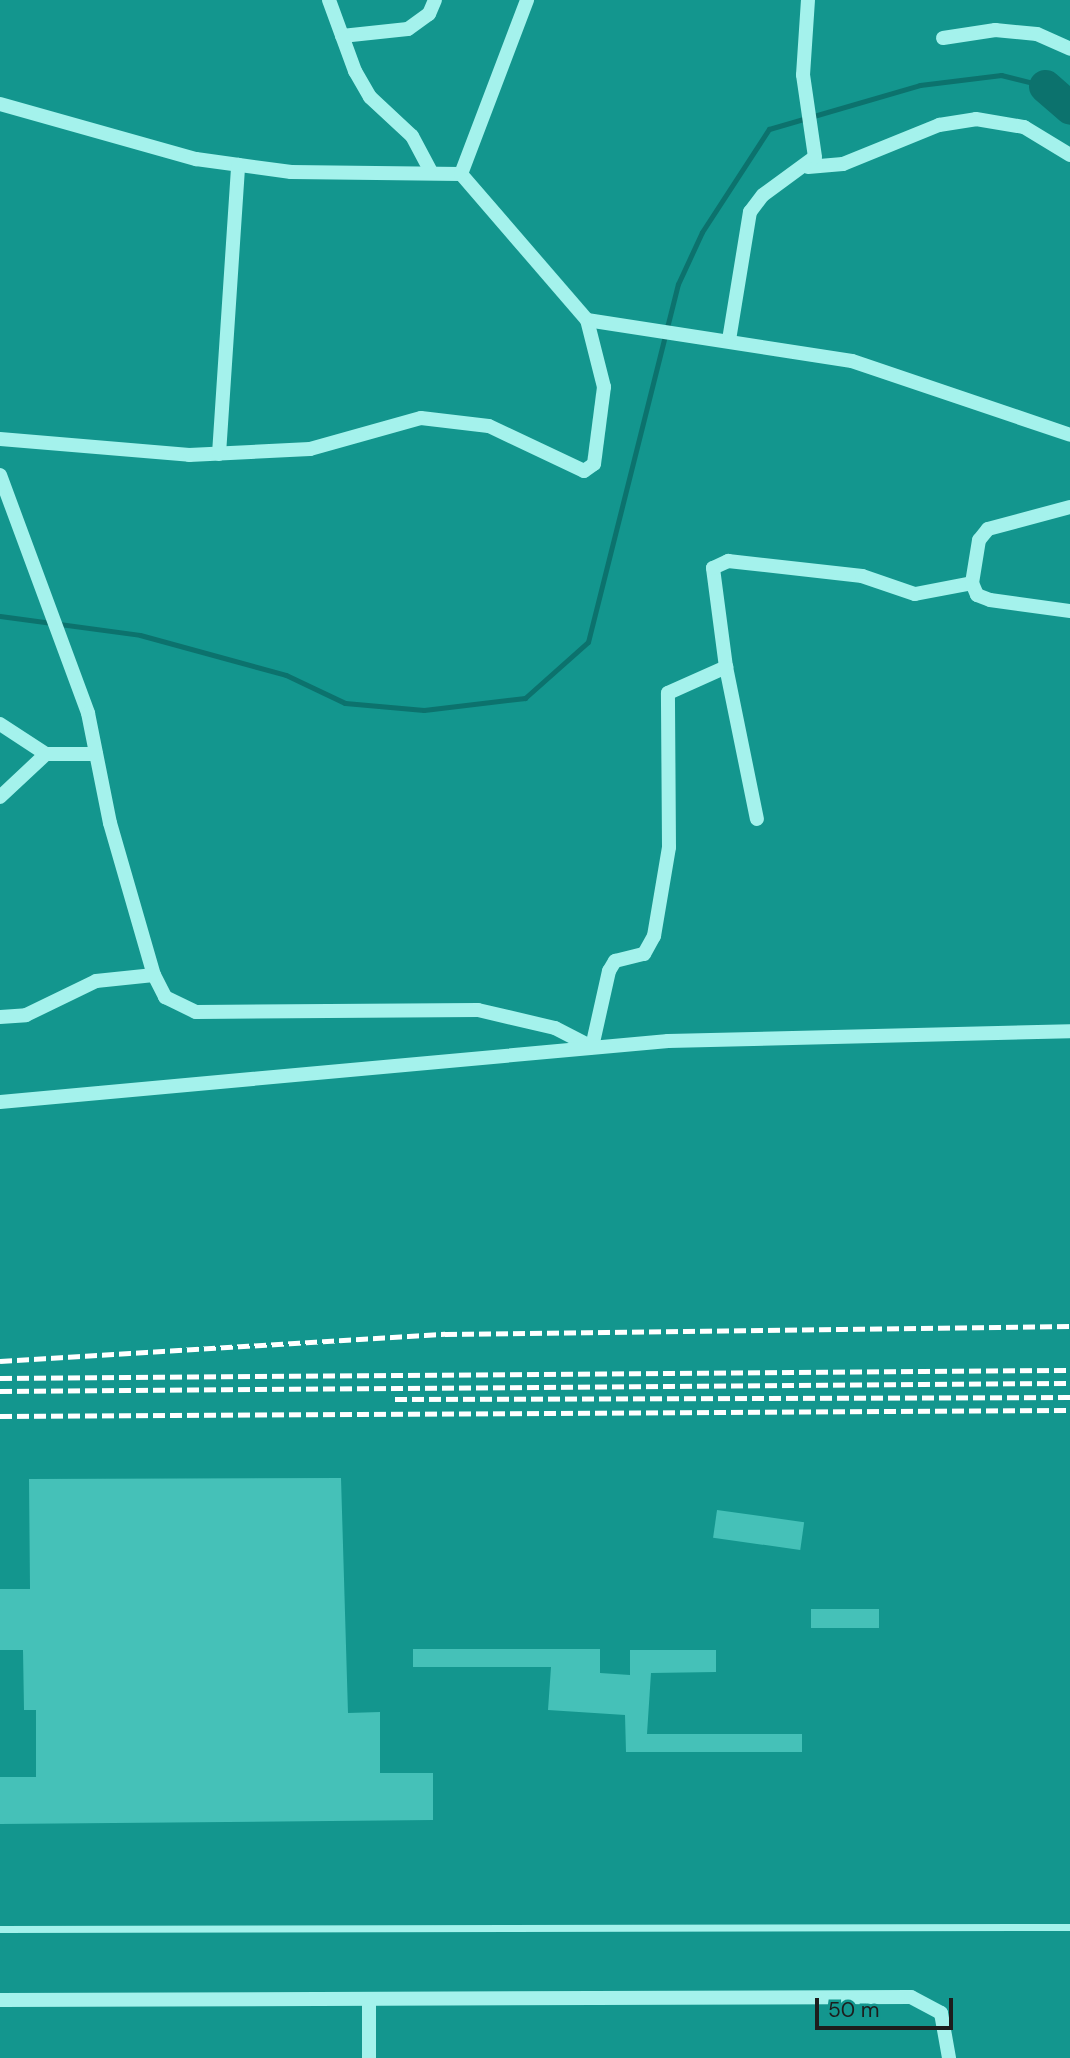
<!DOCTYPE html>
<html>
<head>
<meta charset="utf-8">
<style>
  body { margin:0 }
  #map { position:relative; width:1070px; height:2058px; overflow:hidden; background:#13968e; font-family:"DM Sans",sans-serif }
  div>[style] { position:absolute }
  .stream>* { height:5px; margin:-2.5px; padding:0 2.5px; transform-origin:2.5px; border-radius:2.5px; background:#0c726d }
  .river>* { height:33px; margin:-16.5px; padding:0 16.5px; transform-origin:16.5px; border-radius:16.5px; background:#0c726d }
  .building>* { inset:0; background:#45c1b8; transform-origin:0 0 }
  .lane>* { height:7px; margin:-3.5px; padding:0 3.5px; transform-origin:3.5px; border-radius:3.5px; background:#a4f2ec }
  .street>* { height:14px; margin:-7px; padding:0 7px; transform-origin:7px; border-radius:7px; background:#a4f2ec }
  .rail>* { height:5px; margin-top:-2.5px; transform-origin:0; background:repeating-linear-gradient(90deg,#fff 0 12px,transparent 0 17px) }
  span { translate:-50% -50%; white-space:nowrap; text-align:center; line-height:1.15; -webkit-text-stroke:7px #13968e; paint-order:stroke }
  .scale { position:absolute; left:815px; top:1998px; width:138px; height:32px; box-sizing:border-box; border:4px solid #1d1d1d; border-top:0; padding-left:9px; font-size:21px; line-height:24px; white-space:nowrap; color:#1d1d1d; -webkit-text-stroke:5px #13968e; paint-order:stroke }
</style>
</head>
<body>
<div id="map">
  <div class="stream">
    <div style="left:0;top:616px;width:141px;rotate:7.7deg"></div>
    <div style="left:140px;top:635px;width:151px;rotate:15.3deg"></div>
    <div style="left:286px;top:675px;width:65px;rotate:25.4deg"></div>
    <div style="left:345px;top:703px;width:79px;rotate:5.1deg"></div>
    <div style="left:424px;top:710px;width:102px;rotate:-6.8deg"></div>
    <div style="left:525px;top:698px;width:84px;rotate:-41.6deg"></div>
    <div style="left:588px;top:642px;width:369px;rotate:-75.9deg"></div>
    <div style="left:678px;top:284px;width:57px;rotate:-65.2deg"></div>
    <div style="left:702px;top:232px;width:123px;rotate:-57deg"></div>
    <div style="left:769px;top:129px;width:157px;rotate:-16.2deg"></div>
    <div style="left:920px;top:85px;width:82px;rotate:-7deg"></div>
    <div style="left:1001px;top:75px;width:45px;rotate:14deg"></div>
  </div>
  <div class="river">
    <div style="left:1045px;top:86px;width:33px;rotate:41deg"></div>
  </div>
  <div class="building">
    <div style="clip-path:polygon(341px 1478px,348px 1713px,380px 1712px,380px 1773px,433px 1773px,433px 1820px,0 1824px,0 1777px,36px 1777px,36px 1710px,24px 1710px,23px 1650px,0 1650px,0 1589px,30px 1589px,29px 1479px)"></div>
    <div style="left:717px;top:1510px;width:88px;height:28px;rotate:8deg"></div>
    <div style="left:811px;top:1609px;width:68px;height:19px"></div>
    <div style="clip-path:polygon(413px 1649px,600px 1649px,600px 1673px,630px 1675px,630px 1650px,716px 1650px,716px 1672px,651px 1673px,647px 1734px,802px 1734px,802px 1752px,626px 1752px,625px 1715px,548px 1710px,551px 1667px,413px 1667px)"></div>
  </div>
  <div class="lane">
    <div style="left:0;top:1929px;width:1070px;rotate:-0.11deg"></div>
  </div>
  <div class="street">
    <div style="left:329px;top:0;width:76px;rotate:69.9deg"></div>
    <div style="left:355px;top:71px;width:30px;rotate:60deg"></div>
    <div style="left:370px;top:97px;width:57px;rotate:42.9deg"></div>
    <div style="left:412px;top:136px;width:38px;rotate:62deg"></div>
    <div style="left:342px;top:36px;width:66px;rotate:-6.1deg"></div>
    <div style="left:408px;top:29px;width:26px;rotate:-36deg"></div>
    <div style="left:429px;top:14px;width:15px;rotate:-67deg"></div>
    <div style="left:943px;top:38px;width:53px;rotate:-8.7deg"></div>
    <div style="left:995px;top:30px;width:42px;rotate:5.4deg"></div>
    <div style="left:1037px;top:34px;width:36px;rotate:24deg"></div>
    <div style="left:0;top:104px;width:204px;rotate:15.7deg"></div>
    <div style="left:196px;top:159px;width:96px;rotate:7.8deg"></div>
    <div style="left:291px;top:172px;width:170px;rotate:0.7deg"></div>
    <div style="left:461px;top:174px;width:193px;rotate:49.2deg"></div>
    <div style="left:587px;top:320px;width:268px;rotate:8.8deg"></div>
    <div style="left:852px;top:361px;width:230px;rotate:18.7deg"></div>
    <div style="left:808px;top:167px;width:35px;rotate:-5deg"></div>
    <div style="left:843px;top:164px;width:104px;rotate:-22.1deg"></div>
    <div style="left:939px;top:125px;width:37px;rotate:-9deg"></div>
    <div style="left:976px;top:119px;width:49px;rotate:9.5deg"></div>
    <div style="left:1024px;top:127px;width:54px;rotate:31.3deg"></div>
    <div style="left:461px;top:174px;width:186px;rotate:-69.2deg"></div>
    <div style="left:729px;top:340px;width:130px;rotate:-80.7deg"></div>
    <div style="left:750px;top:212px;width:21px;rotate:-53deg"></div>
    <div style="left:763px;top:195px;width:64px;rotate:-36.2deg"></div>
    <div style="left:815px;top:157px;width:83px;rotate:-98.3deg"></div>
    <div style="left:803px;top:75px;width:75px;rotate:-86.2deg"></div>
    <div style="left:0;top:439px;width:190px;rotate:4.8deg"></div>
    <div style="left:189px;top:455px;width:121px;rotate:-2.8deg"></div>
    <div style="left:310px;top:449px;width:115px;rotate:-15.6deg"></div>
    <div style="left:421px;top:418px;width:68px;rotate:6.7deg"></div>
    <div style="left:489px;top:426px;width:105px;rotate:25.3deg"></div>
    <div style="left:584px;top:471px;width:12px;rotate:-35deg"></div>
    <div style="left:594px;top:464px;width:78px;rotate:-82.6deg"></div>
    <div style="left:604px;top:387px;width:69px;rotate:-104.2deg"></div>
    <div style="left:219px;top:454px;width:290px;rotate:-86.2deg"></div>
    <div style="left:0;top:475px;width:254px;rotate:69.7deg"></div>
    <div style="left:88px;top:713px;width:112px;rotate:78.7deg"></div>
    <div style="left:110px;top:823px;width:158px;rotate:73.9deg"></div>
    <div style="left:154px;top:975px;width:25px;rotate:63deg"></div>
    <div style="left:165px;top:997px;width:34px;rotate:26deg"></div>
    <div style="left:196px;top:1012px;width:282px;rotate:-0.4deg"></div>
    <div style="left:478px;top:1010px;width:79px;rotate:13.2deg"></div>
    <div style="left:555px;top:1028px;width:42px;rotate:27.2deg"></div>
    <div style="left:592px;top:1047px;width:78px;rotate:-77.4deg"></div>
    <div style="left:609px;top:971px;width:12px;rotate:-59deg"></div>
    <div style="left:615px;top:961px;width:30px;rotate:-14deg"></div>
    <div style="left:644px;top:954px;width:21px;rotate:-61deg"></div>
    <div style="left:654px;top:936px;width:90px;rotate:-80.4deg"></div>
    <div style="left:669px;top:847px;width:154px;rotate:-90.4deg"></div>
    <div style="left:668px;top:693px;width:64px;rotate:-24.1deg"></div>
    <div style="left:726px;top:667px;width:100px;rotate:-97.5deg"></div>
    <div style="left:713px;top:568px;width:17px;rotate:-25deg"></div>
    <div style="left:728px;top:561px;width:135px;rotate:6.4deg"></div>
    <div style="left:862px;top:576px;width:56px;rotate:18.8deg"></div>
    <div style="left:915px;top:594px;width:58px;rotate:-10.9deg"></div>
    <div style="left:1070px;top:507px;width:85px;rotate:165deg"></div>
    <div style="left:988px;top:529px;width:14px;rotate:129deg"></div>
    <div style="left:979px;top:540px;width:44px;rotate:99.2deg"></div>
    <div style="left:972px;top:583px;width:13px;rotate:67deg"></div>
    <div style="left:977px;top:595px;width:14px;rotate:21deg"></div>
    <div style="left:990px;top:600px;width:81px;rotate:7.8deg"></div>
    <div style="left:726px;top:667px;width:155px;rotate:78.5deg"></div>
    <div style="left:0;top:724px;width:55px;rotate:33.1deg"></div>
    <div style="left:0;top:797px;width:63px;rotate:-43.1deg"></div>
    <div style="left:46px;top:754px;width:50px"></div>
    <div style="left:0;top:1017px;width:26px;rotate:-4deg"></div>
    <div style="left:26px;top:1015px;width:78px;rotate:-25.9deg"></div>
    <div style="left:96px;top:981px;width:58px;rotate:-5.9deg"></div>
    <div style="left:0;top:1102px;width:671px;rotate:-5.22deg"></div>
    <div style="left:668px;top:1041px;width:402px;rotate:-1.4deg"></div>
    <div style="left:0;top:2000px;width:911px;rotate:-0.19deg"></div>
    <div style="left:911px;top:1997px;width:34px;rotate:28deg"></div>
    <div style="left:941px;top:2013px;width:46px;rotate:79.9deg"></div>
    <div style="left:369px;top:2058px;width:57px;rotate:-90deg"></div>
  </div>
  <div class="rail">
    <div style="left:0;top:1361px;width:446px;rotate:-3.5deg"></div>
    <div style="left:445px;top:1334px;width:625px;rotate:-0.73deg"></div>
    <div style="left:0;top:1378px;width:1070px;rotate:-0.43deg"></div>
    <div style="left:0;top:1391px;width:1070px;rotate:-0.43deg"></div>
    <div style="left:395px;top:1399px;width:675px;rotate:-0.17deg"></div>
    <div style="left:0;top:1416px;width:1070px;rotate:-0.32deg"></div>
  </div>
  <div class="scale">50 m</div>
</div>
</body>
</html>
